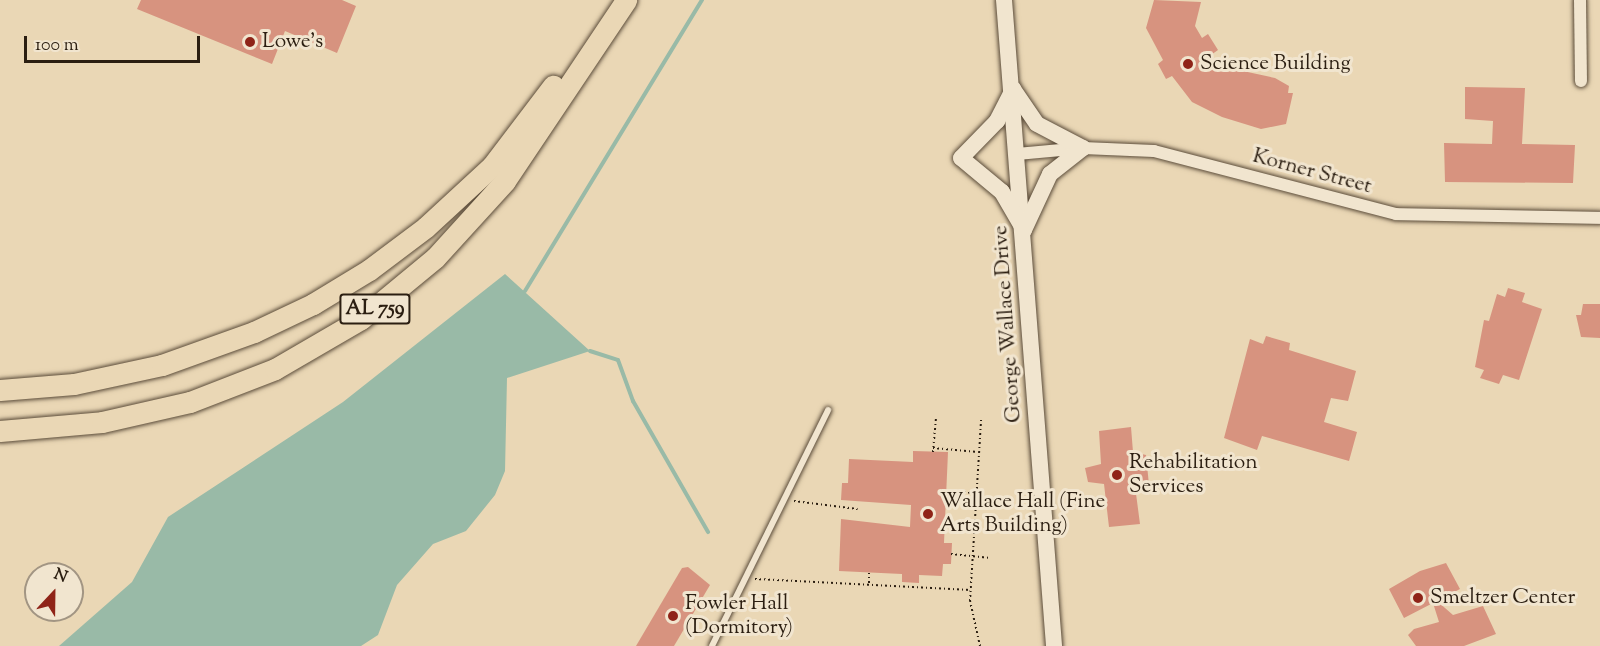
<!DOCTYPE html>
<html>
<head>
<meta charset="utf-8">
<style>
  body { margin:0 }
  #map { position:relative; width:1600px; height:646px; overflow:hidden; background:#ead7b5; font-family:"Sorts Mill Goudy",serif }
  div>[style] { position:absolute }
  .water>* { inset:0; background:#99baa7 }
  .stream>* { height:4px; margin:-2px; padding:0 2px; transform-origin:2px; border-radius:2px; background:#99baa7 }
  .building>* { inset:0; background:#d7937f }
  .path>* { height:2px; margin-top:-1px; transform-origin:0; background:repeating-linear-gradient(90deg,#2b1e11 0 1.5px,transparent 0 4.5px) }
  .roads { filter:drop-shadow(0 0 2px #5b4c3a) drop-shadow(0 0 2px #5b4c3a) }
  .lane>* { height:6px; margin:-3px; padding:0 3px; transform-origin:3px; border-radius:3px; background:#f1e5cf }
  .street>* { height:12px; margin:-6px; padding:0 6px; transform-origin:6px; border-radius:6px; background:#f1e5cf }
  .secondary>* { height:16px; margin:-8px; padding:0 8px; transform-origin:8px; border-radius:8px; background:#f1e5cf }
  .highway>* { height:21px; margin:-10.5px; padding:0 10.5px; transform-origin:10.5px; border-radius:10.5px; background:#ead7b5 }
  .dots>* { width:16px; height:16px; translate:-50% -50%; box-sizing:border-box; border:3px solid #f1e5cf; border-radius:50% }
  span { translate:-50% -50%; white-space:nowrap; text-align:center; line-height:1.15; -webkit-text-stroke:6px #f1e5cf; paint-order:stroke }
  .shield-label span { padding:2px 4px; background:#f1e5cf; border:2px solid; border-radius:4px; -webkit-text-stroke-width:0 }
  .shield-label { font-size:20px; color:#2b1e11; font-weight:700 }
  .poi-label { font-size:21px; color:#2b1e11 }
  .left { translate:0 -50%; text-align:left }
  .street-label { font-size:21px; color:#2b1e11 }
  .north { position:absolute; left:24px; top:562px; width:60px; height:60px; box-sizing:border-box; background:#f1e5cf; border:2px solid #a29583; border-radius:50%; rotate:22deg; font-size:16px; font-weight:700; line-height:24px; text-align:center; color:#2b1e11 }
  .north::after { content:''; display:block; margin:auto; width:21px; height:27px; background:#8f2418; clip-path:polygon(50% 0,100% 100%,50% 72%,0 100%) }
  .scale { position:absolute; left:24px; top:36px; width:176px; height:27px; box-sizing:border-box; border:3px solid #2b1e11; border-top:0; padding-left:8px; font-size:18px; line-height:21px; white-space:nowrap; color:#2b1e11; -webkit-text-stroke:4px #f1e5cf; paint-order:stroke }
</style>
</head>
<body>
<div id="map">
  <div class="water">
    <div style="clip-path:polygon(505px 274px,590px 351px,507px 378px,505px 471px,495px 495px,466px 531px,433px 544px,397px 585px,378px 635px,361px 646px,59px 646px,132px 582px,168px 517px,343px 402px)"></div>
  </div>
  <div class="stream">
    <div style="left:525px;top:291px;width:341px;rotate:-58.7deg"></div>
    <div style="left:590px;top:351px;width:29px;rotate:18deg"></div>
    <div style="left:618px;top:360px;width:44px;rotate:69.9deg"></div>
    <div style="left:633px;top:401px;width:151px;rotate:60.2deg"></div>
  </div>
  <div class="building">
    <div style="clip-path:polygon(141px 0,342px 0,356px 6px,337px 53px,285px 31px,272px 64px,137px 9px)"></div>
    <div style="clip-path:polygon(1154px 0,1201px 2px,1195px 26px,1202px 38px,1208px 34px,1218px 50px,1201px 62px,1275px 78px,1289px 86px,1288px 93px,1293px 93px,1286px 124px,1261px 129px,1222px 117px,1192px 102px,1172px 76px,1166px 79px,1158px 64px,1163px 60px,1146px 28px)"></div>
    <div style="clip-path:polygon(1465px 87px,1525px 88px,1522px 144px,1575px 145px,1573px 183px,1445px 182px,1444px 143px,1492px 144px,1493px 121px,1465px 119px)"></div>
    <div style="clip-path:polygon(1508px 288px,1525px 293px,1522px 302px,1542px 309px,1519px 380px,1503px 375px,1499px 384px,1480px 378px,1484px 370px,1475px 367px,1484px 320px,1489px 321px,1497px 294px,1505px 297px)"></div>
    <div style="clip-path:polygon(1583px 304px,1600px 304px,1600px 338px,1581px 337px,1576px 315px,1581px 315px)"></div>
    <div style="clip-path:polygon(1266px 336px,1290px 343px,1289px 350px,1356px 371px,1348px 401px,1331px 398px,1324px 422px,1357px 432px,1349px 461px,1262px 436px,1257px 450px,1224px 438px,1250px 339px,1263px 344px)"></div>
    <div style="clip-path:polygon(1131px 427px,1133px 452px,1146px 455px,1149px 485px,1135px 486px,1140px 524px,1109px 527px,1104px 484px,1088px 482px,1085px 468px,1101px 464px,1099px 431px)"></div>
    <div style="clip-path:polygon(913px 451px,948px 452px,944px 543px,952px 543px,951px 564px,943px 564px,942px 576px,919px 575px,919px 583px,902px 582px,902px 574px,839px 571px,841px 519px,910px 527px,911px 505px,841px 500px,842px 483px,848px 483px,849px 459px,913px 462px)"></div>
    <div style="clip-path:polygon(1446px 563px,1460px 589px,1437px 601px,1453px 615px,1483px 606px,1496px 634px,1464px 646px,1416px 646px,1408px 635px,1414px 629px,1439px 622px,1433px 603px,1404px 618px,1389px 589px,1420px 571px)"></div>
    <div style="clip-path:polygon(688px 567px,710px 585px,674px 646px,636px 646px,682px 568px)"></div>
  </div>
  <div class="path">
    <div style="left:933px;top:448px;width:45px;rotate:5.1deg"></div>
    <div style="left:933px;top:452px;width:36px;rotate:-85deg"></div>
    <div style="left:946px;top:491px;width:30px;rotate:4deg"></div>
    <div style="left:794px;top:501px;width:64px;rotate:7.2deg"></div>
    <div style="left:951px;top:554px;width:40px;rotate:5.7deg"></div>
    <div style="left:755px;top:579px;width:216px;rotate:2.9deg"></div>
    <div style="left:869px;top:583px;width:10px;rotate:-90deg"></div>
    <div style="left:980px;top:646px;width:46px;rotate:-102.5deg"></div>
    <div style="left:970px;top:601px;width:182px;rotate:-86.5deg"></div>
  </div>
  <div class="roads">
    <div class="lane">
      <div style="left:712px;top:646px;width:263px;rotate:-63.8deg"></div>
    </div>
    <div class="street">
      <div style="left:1580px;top:0;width:81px;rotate:89.3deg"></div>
      <div style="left:1017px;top:154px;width:66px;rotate:-5.2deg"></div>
      <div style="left:1083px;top:148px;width:71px;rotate:2.4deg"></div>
      <div style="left:1154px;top:151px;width:250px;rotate:14.6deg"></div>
      <div style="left:1396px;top:214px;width:204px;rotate:1.1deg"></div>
    </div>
    <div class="secondary">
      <div style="left:1004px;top:0;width:648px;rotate:85.57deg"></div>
      <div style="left:1013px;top:89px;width:42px;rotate:55.6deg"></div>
      <div style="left:1037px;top:124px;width:52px;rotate:27.6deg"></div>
      <div style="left:1083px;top:148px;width:42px;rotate:141.8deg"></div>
      <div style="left:1050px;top:174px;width:62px;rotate:114.9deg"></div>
      <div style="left:1024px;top:230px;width:44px;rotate:-120.1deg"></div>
      <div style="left:1002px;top:192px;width:53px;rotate:-140.3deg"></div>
      <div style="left:961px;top:158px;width:52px;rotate:-45.8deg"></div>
      <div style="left:997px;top:121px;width:36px;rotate:-63deg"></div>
    </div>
    <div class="highway">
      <div style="left:0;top:390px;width:74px;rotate:-4.6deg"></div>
      <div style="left:74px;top:384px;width:90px;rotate:-12.2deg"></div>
      <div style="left:162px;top:365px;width:98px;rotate:-19.7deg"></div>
      <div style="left:254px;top:332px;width:65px;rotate:-25.4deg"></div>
      <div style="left:313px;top:304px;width:66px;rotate:-31.3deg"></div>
      <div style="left:369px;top:270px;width:71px;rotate:-37deg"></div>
      <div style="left:426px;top:227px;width:90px;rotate:-42.7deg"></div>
      <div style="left:492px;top:166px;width:101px;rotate:-52.7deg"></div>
      <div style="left:0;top:431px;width:102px;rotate:-5deg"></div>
      <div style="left:102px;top:422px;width:90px;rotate:-12.8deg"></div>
      <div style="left:190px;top:402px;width:91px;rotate:-21.2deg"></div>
      <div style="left:275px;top:369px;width:99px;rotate:-30.2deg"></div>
      <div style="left:361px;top:319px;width:96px;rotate:-39.5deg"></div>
      <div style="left:435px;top:258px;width:104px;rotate:-47.7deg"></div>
      <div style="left:505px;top:181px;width:218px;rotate:-56.2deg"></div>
    </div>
  </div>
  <div class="dots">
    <div style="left:250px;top:42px;background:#8f2418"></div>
    <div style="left:1188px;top:64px;background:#8f2418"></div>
    <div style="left:1117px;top:475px;background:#8f2418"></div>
    <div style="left:928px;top:514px;background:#8f2418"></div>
    <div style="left:1418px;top:598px;background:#8f2418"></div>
    <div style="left:673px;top:616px;background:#8f2418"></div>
  </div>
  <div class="shield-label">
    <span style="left:375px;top:309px">AL 759</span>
  </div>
  <div class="poi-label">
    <span class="left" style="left:262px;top:42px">Lowe's</span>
    <span class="left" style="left:1200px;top:64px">Science Building</span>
    <span class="left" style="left:1129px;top:475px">Rehabilitation<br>Services</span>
    <span class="left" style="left:940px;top:514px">Wallace Hall (Fine<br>Arts Building)</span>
    <span class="left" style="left:1430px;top:598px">Smeltzer Center</span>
    <span class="left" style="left:685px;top:616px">Fowler Hall<br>(Dormitory)</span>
  </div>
  <div class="street-label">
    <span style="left:1312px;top:172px;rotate:15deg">Korner Street</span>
    <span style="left:1008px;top:324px;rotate:-94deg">George Wallace Drive</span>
  </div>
  <div class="north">N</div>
  <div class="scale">100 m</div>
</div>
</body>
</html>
